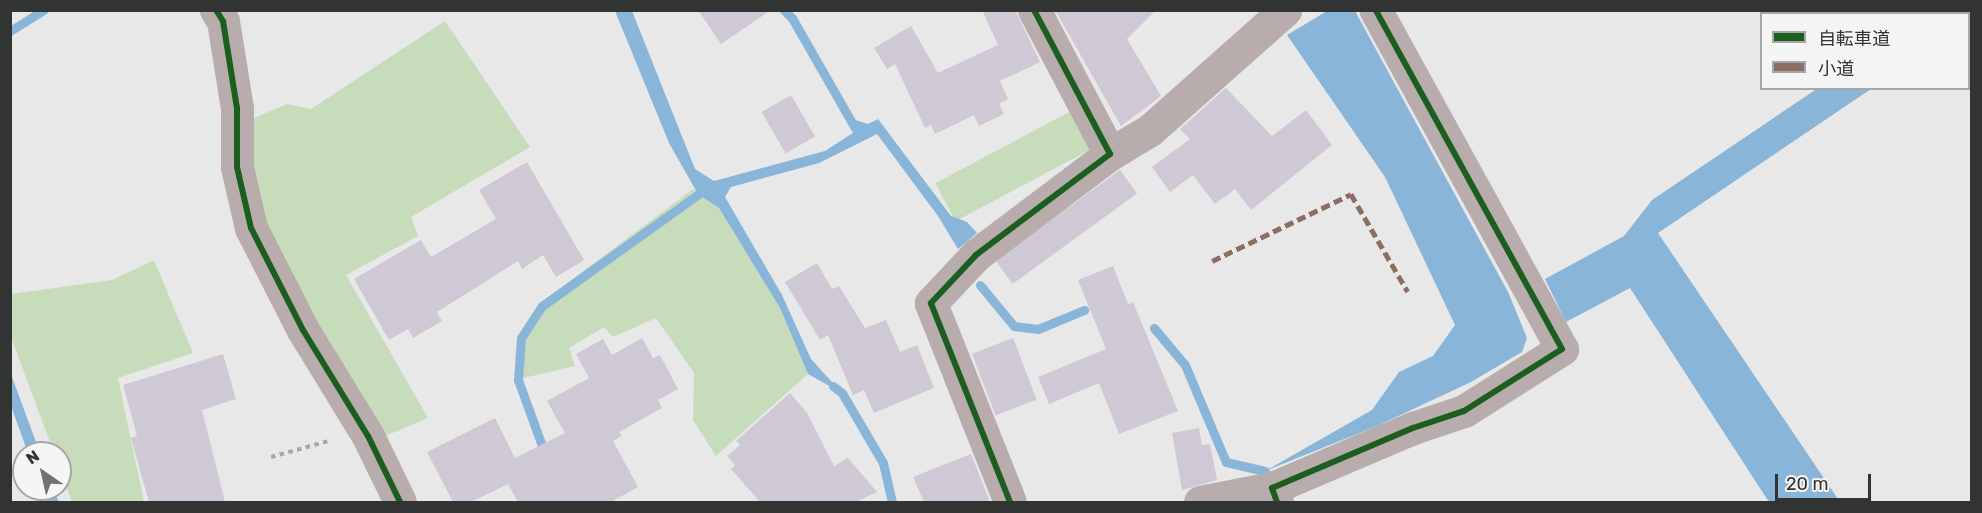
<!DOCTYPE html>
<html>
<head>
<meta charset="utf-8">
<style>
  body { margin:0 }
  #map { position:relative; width:1982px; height:513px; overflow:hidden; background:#e8e8e9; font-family:Rubik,"Noto Sans JP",sans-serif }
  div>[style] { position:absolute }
  .green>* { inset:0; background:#c7dcbb; transform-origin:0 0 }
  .water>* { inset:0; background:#89b5d9 }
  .stream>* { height:9px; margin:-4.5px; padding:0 4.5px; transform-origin:4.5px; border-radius:4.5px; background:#89b5d9 }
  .building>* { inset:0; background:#cfc8d5; transform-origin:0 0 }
  .path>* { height:4px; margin-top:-2px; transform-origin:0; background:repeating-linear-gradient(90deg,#aca5a4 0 4.5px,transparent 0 9px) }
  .minor>* { height:33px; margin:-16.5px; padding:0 16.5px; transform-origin:16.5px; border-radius:16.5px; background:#b8acac }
  .quiet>* { height:4.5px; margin-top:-2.25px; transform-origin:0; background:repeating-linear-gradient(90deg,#8d6e63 0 9px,transparent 0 13.5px) }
  .cycleway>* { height:6px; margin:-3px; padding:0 3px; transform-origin:3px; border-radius:3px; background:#1b5e20 }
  span { translate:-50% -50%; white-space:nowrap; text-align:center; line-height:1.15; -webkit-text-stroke:6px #f5f5f6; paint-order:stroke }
  .frame { position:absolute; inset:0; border:12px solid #323333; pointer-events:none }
  .legend { position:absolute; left:1760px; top:12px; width:210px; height:78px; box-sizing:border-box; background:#f5f5f6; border:2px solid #a7a7a8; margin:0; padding:8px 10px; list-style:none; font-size:18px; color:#323333 }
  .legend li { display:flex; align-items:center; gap:12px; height:30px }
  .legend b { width:30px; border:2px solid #a7a7a8 }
  .north { position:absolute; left:12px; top:441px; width:60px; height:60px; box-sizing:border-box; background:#f5f5f6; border:2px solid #a7a7a8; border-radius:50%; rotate:326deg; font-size:16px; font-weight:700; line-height:24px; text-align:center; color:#323333 }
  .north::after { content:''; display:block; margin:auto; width:21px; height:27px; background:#727273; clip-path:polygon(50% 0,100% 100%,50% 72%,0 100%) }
  .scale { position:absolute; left:1775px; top:474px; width:96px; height:27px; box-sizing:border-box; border:3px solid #323333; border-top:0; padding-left:8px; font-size:18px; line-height:21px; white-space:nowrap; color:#323333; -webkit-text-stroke:4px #f5f5f6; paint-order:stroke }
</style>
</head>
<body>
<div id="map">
  <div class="green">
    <div style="clip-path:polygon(445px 21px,530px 147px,411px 217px,418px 236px,346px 275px,428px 418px,383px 437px,310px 315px,260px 210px,247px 121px,287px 104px,311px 109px)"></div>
    <div style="left:1073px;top:110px;width:43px;height:156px;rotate:62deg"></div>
    <div style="clip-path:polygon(693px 189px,719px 208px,780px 308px,808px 374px,716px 456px,693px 420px,694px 373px,656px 318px,613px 337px,604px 327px,569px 348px,575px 366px,515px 380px,519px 339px,538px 305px)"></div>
    <div style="clip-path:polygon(154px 260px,193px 353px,118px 378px,144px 502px,72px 502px,60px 469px,60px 453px,54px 453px,11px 337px,11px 294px,112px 280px)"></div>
  </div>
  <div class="water">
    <div style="clip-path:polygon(1934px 10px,1971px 11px,1971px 20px,1969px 22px,1968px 14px,1929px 13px)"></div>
    <div style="clip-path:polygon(615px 11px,632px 11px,695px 169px,714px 181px,825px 151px,853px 133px,849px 118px,868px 124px,878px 119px,951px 216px,967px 222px,977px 233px,958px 249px,938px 216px,877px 134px,819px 163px,731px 187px,725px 197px,782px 295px,811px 359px,842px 393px,808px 374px,780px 308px,719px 208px,698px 194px,669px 143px)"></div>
    <div style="clip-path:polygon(1327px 11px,1355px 11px,1508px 292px,1527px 338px,1522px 352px,1471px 382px,1377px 426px,1265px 471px,1372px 410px,1399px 372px,1433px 356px,1455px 325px,1385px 177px,1287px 35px)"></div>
    <div style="clip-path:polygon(1818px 88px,1871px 89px,1658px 233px,1840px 502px,1769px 502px,1630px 288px,1566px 322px,1545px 279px,1624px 236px,1652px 200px)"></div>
    <div style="clip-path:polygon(11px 374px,40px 453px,28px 453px,11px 406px)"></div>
    <div style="clip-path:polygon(41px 489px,53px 489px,59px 502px,46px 502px)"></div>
  </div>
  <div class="stream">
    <div style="left:784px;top:10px;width:11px;rotate:45deg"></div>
    <div style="left:792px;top:18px;width:127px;rotate:60.2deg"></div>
    <div style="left:10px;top:31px;width:40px;rotate:-32deg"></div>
    <div style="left:980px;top:285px;width:53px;rotate:50.3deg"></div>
    <div style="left:1014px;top:326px;width:24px;rotate:7deg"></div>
    <div style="left:1038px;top:329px;width:50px;rotate:-22.4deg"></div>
    <div style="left:1154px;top:328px;width:48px;rotate:50deg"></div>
    <div style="left:1185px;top:365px;width:105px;rotate:67.1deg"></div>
    <div style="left:1226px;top:462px;width:40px;rotate:13deg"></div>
    <div style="left:833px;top:386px;width:11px;rotate:38deg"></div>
    <div style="left:842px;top:393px;width:81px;rotate:59.6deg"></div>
    <div style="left:883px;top:463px;width:40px;rotate:77deg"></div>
    <div style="left:545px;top:454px;width:79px;rotate:-110deg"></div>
    <div style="left:518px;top:380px;width:42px;rotate:-85.9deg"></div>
    <div style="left:521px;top:338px;width:38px;rotate:-57deg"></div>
    <div style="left:542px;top:306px;width:203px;rotate:-35.6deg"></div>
  </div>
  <div class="building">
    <div style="clip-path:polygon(698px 10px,771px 10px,721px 44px)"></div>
    <div style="clip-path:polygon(982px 10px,1015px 10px,1040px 62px,1000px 81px,1008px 99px,999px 104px,1004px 114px,979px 126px,974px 115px,935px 134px,931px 125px,925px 128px,895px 64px,887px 69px,874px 48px,911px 26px,938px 73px,998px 45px)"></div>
    <div style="clip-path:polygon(1055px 10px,1156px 10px,1127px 39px,1161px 96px,1121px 126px)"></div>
    <div style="clip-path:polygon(1226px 88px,1272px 136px,1306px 110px,1332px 145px,1251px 210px,1235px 189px,1215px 204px,1193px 175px,1170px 192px,1152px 167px,1190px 139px,1180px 129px)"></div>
    <div style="left:791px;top:95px;width:48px;height:34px;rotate:60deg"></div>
    <div style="clip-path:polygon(527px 162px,584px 260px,556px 277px,543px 255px,522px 269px,518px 261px,437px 312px,442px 321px,413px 338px,408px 329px,389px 340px,354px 279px,421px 240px,431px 257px,496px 219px,479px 190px)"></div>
    <div style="left:1120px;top:170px;width:29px;height:154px;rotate:54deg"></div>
    <div style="clip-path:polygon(817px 263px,832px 289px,839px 286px,865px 328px,886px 320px,900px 352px,917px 345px,934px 388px,874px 413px,864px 390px,853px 395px,828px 335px,820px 340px,785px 282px)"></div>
    <div style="clip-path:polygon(1113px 266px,1128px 304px,1133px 302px,1178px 411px,1119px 434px,1099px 383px,1049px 404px,1038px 377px,1106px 349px,1078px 280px)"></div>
    <div style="clip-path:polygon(642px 338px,653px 358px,660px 355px,678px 389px,658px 400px,662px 408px,619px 432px,622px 436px,613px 441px,638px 487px,611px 502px,518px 502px,508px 484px,471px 502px,453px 502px,427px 452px,495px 418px,515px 458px,565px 433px,547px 401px,589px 378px,576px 354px,603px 339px,612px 355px)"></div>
    <div style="left:1013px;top:338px;width:66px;height:44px;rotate:69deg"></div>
    <div style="clip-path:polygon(223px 354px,236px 399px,202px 410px,225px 502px,149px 502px,131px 438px,137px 436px,123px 385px)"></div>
    <div style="clip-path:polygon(790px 393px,807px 413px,834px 466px,848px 458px,877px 492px,856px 502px,760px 502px,731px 469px,735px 465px,727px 456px,740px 445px,736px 441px)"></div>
    <div style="clip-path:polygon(1199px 428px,1202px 445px,1210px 444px,1217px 480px,1182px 490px,1172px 433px)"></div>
    <div style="clip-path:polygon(971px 454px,990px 502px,924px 502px,913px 477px)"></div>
  </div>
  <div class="path">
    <div style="left:271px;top:457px;width:63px;rotate:-15.6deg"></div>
  </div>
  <div class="minor">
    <div style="left:216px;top:10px;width:13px;rotate:58deg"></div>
    <div style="left:223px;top:21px;width:88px;rotate:80.9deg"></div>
    <div style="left:237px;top:108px;width:59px;rotate:90deg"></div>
    <div style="left:237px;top:167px;width:63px;rotate:77.1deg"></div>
    <div style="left:251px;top:228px;width:114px;rotate:63deg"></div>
    <div style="left:303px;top:330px;width:124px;rotate:58.5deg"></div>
    <div style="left:368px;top:436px;width:73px;rotate:64.1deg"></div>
    <div style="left:1110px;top:154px;width:47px;rotate:-31deg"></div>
    <div style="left:1150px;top:130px;width:181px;rotate:-41.6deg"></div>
    <div style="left:1010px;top:502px;width:214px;rotate:-111.7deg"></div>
    <div style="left:931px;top:303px;width:66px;rotate:-46.8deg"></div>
    <div style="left:976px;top:255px;width:168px;rotate:-37deg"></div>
    <div style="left:1110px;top:154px;width:163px;rotate:-117.8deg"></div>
    <div style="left:1200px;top:502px;width:73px;rotate:-11deg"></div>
    <div style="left:1277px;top:502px;width:15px;rotate:-110deg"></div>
    <div style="left:1272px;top:488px;width:153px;rotate:-23.1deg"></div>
    <div style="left:1413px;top:428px;width:54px;rotate:-18.4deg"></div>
    <div style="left:1464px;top:411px;width:116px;rotate:-32.3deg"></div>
    <div style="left:1562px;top:349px;width:387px;rotate:-118.8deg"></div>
  </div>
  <div class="quiet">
    <div style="left:1212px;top:261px;width:154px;rotate:-25.7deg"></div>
    <div style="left:1351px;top:194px;width:113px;rotate:59.8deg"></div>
  </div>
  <div class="cycleway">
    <div style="left:216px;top:10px;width:13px;rotate:58deg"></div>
    <div style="left:223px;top:21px;width:88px;rotate:80.9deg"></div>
    <div style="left:237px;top:108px;width:59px;rotate:90deg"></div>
    <div style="left:237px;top:167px;width:63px;rotate:77.1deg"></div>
    <div style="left:251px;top:228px;width:114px;rotate:63deg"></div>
    <div style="left:303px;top:330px;width:124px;rotate:58.5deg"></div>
    <div style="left:368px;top:436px;width:73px;rotate:64.1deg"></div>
    <div style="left:1010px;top:502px;width:214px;rotate:-111.7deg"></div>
    <div style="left:931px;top:303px;width:66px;rotate:-46.8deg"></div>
    <div style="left:976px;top:255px;width:168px;rotate:-37deg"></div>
    <div style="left:1110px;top:154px;width:163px;rotate:-117.8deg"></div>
    <div style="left:1277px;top:502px;width:15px;rotate:-110deg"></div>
    <div style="left:1272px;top:488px;width:153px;rotate:-23.1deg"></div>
    <div style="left:1413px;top:428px;width:54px;rotate:-18.4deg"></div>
    <div style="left:1464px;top:411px;width:116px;rotate:-32.3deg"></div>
    <div style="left:1562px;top:349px;width:387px;rotate:-118.8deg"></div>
  </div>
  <div class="frame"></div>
  <ul class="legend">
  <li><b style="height:8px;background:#1b5e20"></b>自転車道</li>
  <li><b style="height:8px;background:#8d6e63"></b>小道</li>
  </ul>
  <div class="north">N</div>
  <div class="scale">20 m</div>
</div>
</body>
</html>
